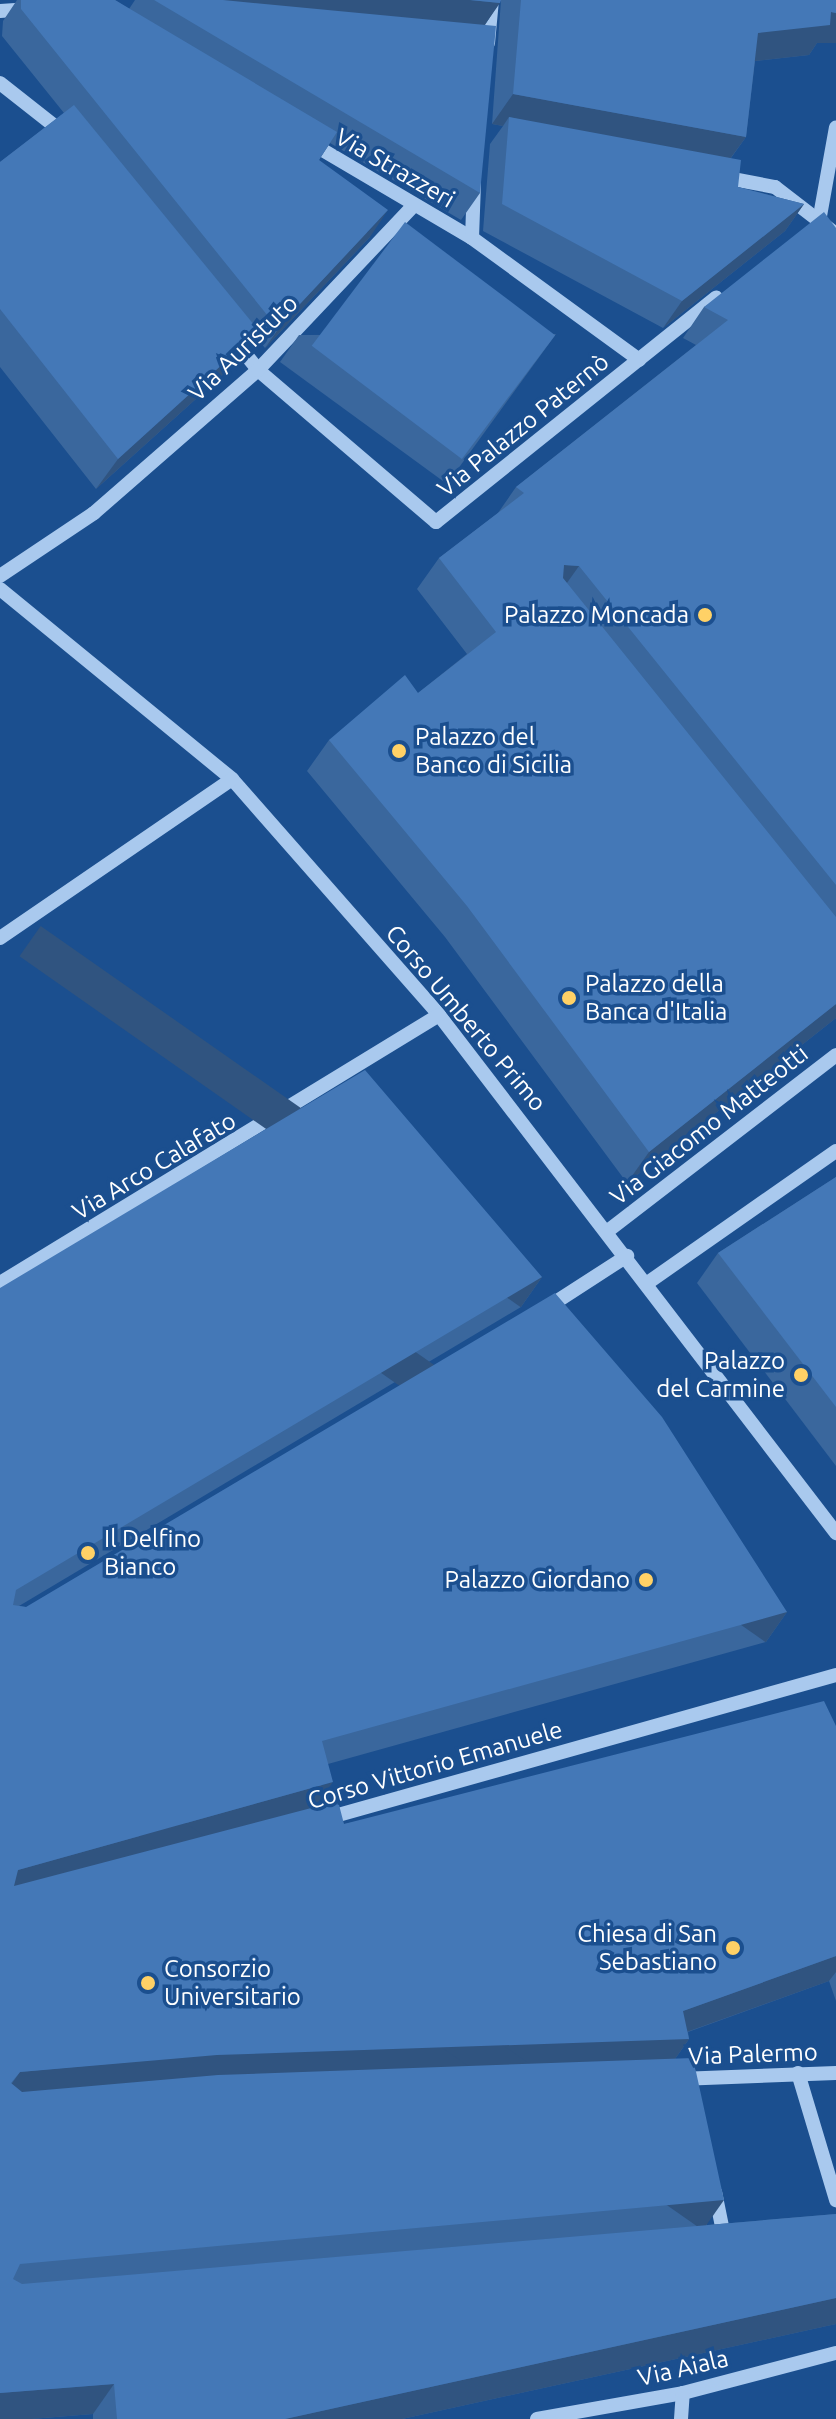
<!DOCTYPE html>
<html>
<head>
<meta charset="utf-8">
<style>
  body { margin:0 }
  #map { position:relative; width:836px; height:2419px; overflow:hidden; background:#1b4f8f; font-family:Ubuntu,sans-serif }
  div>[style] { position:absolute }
  .minor>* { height:14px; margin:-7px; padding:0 7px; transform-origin:7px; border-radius:7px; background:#a9c9ee }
  .wall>* { inset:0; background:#3a679d }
  .shaded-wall>* { inset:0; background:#305480; transform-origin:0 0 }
  .building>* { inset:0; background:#4478b7; transform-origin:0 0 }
  .dots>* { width:22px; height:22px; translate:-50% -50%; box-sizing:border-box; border:4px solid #1b4f8f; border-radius:50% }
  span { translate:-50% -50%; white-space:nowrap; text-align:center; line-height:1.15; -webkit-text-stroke:7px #1b4f8f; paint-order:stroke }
  .street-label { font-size:24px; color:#fff }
  .poi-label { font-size:24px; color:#fff }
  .right { translate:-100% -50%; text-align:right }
  .left { translate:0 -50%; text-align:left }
</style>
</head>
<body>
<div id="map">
  <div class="minor">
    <div style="left:0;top:11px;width:27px;rotate:-4deg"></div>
    <div style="left:488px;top:43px;width:43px;rotate:-84.7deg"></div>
    <div style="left:0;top:83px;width:84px;rotate:38.2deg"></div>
    <div style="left:309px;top:142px;width:189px;rotate:30.5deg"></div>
    <div style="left:472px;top:238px;width:207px;rotate:36.1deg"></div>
    <div style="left:722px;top:177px;width:54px;rotate:10.7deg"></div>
    <div style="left:775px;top:187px;width:77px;rotate:37.6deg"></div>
    <div style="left:820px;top:216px;width:90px;rotate:-79.8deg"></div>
    <div style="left:472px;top:238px;width:55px;rotate:-87.9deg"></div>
    <div style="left:234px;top:340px;width:38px;rotate:51deg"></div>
    <div style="left:258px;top:370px;width:234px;rotate:40.5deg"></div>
    <div style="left:436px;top:522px;width:359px;rotate:-38.7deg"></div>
    <div style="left:0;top:576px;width:113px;rotate:-33.8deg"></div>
    <div style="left:94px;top:513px;width:218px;rotate:-41.1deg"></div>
    <div style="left:258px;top:370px;width:227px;rotate:-46.6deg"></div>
    <div style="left:0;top:589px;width:300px;rotate:39.3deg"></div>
    <div style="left:232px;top:779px;width:314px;rotate:48.7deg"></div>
    <div style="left:439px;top:1015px;width:653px;rotate:52.53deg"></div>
    <div style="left:0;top:938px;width:281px;rotate:-34.4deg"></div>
    <div style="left:609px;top:1230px;width:287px;rotate:-37.6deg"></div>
    <div style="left:0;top:1283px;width:514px;rotate:-31.4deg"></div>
    <div style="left:646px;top:1284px;width:232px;rotate:-35deg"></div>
    <div style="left:545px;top:1309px;width:98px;rotate:-32.9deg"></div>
    <div style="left:324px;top:1819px;width:532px;rotate:-15.71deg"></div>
    <div style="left:798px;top:2073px;width:133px;rotate:73.3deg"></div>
    <div style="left:679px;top:2079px;width:157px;rotate:-2.2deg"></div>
    <div style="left:715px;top:2192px;width:50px;rotate:78.5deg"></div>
    <div style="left:537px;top:2419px;width:148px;rotate:-10.1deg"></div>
    <div style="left:683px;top:2393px;width:158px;rotate:-14.7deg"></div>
    <div style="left:681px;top:2419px;width:26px;rotate:-86deg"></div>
  </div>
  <div class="wall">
    <div style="clip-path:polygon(17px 0,115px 0,129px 9px,135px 0,131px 0,501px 0,485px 25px,480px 193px,461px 220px,330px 143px,319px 160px,370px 237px,265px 348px,260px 342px,253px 348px,250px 344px,238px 361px,96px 489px,0 367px,0 162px,64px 113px,2px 36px,3px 21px)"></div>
    <div style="clip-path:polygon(501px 0,836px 0,836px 43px,817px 43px,809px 55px,755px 61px,746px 137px,731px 158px,738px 187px,804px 204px,785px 231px,663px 328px,483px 231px,490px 144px,503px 126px,492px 124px)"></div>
    <div style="clip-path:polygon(836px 228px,836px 1018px,627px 1183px,445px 937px,307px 771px,329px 740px,418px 693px,467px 654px,417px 589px,439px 558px,498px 513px,516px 487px,696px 345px,683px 338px,704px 307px)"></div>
    <div style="clip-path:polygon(556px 334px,447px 484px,280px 362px,299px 335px)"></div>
    <div style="clip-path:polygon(836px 1177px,836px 1466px,697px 1283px,718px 1253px)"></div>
    <div style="clip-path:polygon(542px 1277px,521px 1307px,19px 1606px,26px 1607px,787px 1612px,766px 1642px,328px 1764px,315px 1807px,344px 1824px,836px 1726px,836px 2001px,829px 1981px,688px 2032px,689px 2039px,675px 2059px,707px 2225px,836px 2214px,836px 2324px,402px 2419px,93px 2419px,93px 2414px,31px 2419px,0 2419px,0 1288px)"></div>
  </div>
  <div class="shaded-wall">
    <div style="clip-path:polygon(154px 0,470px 0,500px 3px,479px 33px)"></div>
    <div style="clip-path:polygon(831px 12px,836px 13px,836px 43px,817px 43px,809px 55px,737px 63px,758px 33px)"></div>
    <div style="clip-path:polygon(513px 94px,746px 137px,724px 167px,509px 117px,503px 126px,492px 124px)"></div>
    <div style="clip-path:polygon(804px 204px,785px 231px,663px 328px,682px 301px)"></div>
    <div style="clip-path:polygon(388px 210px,370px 237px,265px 348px,284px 321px)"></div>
    <div style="clip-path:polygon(279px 315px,260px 342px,253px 348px,272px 321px)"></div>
    <div style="clip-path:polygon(259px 331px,238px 361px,96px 489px,118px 459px)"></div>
    <div style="clip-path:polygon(564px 565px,579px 566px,557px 597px)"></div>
    <div style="clip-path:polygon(836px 1004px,836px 1018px,627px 1183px,649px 1152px)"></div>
    <div style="left:542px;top:1277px;width:37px;height:612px;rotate:125deg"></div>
    <div style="left:787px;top:1612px;width:37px;height:483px;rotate:125deg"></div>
    <div style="clip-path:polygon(333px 1782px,311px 1812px,0 1900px,18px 1870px)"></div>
    <div style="clip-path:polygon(836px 1956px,836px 1972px,829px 1981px,667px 2039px,689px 2039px,668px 2069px,0 2100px,20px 2072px,683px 2011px)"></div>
    <div style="left:724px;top:2200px;width:37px;height:707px;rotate:125deg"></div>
    <div style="clip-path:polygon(836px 2298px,836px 2324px,402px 2419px,285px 2419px)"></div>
    <div style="clip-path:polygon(114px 2384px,93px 2414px,31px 2419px,0 2419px,0 2393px)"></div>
  </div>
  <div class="building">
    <div style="clip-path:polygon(21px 0,115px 0,337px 132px,319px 160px,388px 210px,284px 321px,279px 315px,272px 321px,21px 9px)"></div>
    <div style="clip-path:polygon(154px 0,223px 0,496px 26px,480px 193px)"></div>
    <div style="clip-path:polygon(470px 0,501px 0,500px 3px)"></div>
    <div style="clip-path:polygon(521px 0,836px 0,836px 13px,831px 12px,830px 25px,758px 33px,746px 137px,513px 94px)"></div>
    <div style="clip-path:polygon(74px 105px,259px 331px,118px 459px,0 309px,0 162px)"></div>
    <div style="clip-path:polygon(509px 117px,741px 160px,738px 187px,804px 204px,682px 301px,502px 204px)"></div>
    <div style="clip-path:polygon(824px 212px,836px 228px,836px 885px,579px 566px,564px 565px,563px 578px,836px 917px,836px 1004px,649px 1152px,467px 906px,329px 740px,405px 675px,418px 693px,496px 632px,439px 558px,524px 493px,516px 487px,728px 320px,704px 307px)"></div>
    <div style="left:405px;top:222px;width:188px;height:155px;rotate:37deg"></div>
    <div style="clip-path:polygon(365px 1070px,542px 1277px,16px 1590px,13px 1605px,26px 1607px,555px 1293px,662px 1417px,787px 1612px,322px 1741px,333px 1782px,18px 1870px,14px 1886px,338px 1801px,344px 1824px,824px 1701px,836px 1726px,836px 1956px,683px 2011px,689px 2039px,217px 2055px,20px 2072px,11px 2083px,22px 2092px,218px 2075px,693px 2058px,724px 2200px,20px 2264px,13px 2279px,22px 2284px,836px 2214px,836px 2298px,285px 2419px,117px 2419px,114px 2384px,0 2393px,0 1288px)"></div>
    <div style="clip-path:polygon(836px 1177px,836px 1407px,718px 1253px)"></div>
  </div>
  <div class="dots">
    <div style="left:705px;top:615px;background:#ffd166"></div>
    <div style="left:399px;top:751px;background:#ffd166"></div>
    <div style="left:569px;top:998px;background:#ffd166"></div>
    <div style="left:801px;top:1375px;background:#ffd166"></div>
    <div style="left:88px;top:1553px;background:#ffd166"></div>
    <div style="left:646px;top:1580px;background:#ffd166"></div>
    <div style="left:733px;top:1948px;background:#ffd166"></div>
    <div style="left:148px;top:1983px;background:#ffd166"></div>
  </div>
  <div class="street-label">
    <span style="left:395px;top:168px;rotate:30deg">Via Strazzeri</span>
    <span style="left:243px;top:348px;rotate:-44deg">Via Auristuto</span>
    <span style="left:523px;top:425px;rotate:-39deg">Via Palazzo Paternò</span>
    <span style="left:466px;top:1018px;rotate:50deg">Corso Umberto Primo</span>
    <span style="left:709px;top:1125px;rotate:-38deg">Via Giacomo Matteotti</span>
    <span style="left:154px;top:1166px;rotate:-31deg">Via Arco Calafato</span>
    <span style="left:435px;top:1765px;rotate:-16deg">Corso Vittorio Emanuele</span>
    <span style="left:753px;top:2054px;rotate:-2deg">Via Palermo</span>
    <span style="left:683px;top:2368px;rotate:-13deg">Via Aiala</span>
  </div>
  <div class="poi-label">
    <span class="right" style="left:689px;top:615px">Palazzo Moncada</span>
    <span class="left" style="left:415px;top:751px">Palazzo del<br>Banco di Sicilia</span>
    <span class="left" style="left:585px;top:998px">Palazzo della<br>Banca d'Italia</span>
    <span class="right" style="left:785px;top:1375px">Palazzo<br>del Carmine</span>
    <span class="left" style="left:104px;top:1553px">Il Delfino<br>Bianco</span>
    <span class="right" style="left:630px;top:1580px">Palazzo Giordano</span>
    <span class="right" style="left:717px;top:1948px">Chiesa di San<br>Sebastiano</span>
    <span class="left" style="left:164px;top:1983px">Consorzio<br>Universitario</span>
  </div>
</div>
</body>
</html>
